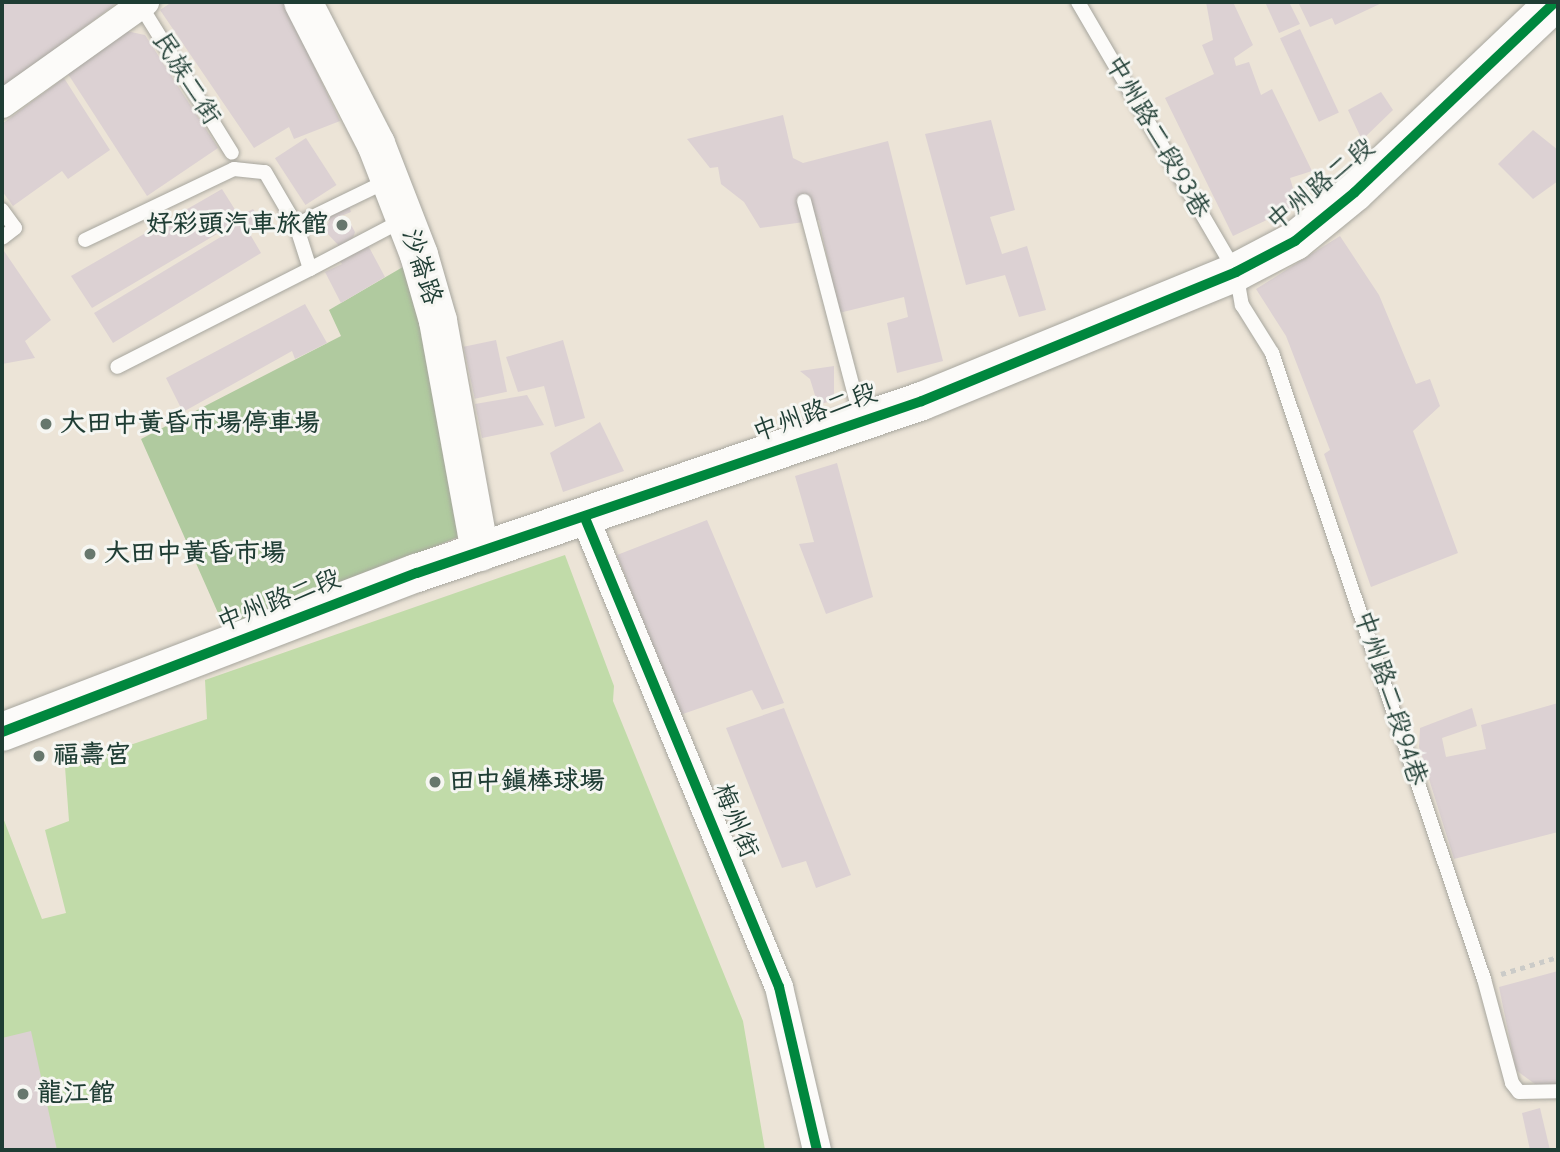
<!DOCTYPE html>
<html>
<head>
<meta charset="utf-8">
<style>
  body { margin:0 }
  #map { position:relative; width:1560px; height:1152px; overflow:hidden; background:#ece4d7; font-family:"Comic Neue","LXGW WenKai TC",sans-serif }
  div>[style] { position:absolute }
  .green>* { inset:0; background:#c1dba9 }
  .forest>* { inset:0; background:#b0ca9f }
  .building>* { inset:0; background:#dcd1d3; transform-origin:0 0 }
  .path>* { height:4.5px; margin-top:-2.25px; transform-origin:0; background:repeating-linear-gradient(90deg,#cbcbc8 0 5px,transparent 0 10px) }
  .roads { filter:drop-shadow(0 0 2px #a7a69e) drop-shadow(0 0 2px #a7a69e) }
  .lane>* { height:14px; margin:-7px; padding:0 7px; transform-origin:7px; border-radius:7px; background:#fcfbf9 }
  .street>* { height:28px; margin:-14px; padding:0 14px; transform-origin:14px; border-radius:14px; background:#fcfbf9 }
  .secondary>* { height:38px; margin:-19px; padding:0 19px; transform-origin:19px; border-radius:19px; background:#fcfbf9 }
  .cycleway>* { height:10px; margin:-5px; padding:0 5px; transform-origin:5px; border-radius:5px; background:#00873e }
  .dots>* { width:19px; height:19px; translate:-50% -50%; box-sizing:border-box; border:4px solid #f6f6f2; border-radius:50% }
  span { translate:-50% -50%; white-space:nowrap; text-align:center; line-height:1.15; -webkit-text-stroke:6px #f6f6f2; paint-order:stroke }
  .street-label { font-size:26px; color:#1f3d34 }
  .poi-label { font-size:26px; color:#1f3d34; font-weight:700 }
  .right { translate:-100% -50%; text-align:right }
  .left { translate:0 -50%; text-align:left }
  .frame { position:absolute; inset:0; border:4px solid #1f3d34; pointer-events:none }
</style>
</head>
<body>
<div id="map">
  <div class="green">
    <div style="clip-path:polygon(565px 555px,614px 686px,613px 701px,743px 1021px,765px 1150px,2px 1150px,2px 815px,42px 919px,66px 913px,45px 830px,69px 821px,65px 767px,207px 719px,205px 680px)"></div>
  </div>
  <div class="forest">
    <div style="clip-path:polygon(408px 264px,463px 535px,226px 631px,141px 439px,341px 336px,329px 310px)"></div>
  </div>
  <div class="building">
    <div style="clip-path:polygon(2px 2px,23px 3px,118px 2px,2px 89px)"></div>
    <div style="clip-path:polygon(172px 2px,284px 2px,340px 121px,294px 139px,289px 127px,254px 148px,160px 10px)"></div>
    <div style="clip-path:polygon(1206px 2px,1233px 2px,1253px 45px,1234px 58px,1236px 66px,1249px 62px,1261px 95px,1272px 89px,1312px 171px,1290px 178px,1298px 205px,1233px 236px,1165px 98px,1214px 74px,1202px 45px,1213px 40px)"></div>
    <div style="clip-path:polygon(1265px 2px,1289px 2px,1300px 24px,1279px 33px)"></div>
    <div style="clip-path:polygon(1298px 2px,1384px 2px,1335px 25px,1332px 18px,1310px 27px)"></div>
    <div style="left:1300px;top:29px;width:92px;height:22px;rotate:65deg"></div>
    <div style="clip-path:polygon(126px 31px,145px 35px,218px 148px,147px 196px,68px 74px)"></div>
    <div style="clip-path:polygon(64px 78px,110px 150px,68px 179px,62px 171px,13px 206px,2px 191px,2px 124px)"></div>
    <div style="clip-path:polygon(1381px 92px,1393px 110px,1362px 140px,1348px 110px)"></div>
    <div style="clip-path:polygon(783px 115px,793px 158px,803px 163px,888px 141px,943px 361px,897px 373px,887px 323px,908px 317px,904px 297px,839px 313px,819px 220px,760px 228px,744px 202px,721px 184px,718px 167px,710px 168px,687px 139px)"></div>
    <div style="clip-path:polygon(991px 120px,1015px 210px,990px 217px,1002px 254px,1027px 246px,1046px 310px,1019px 317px,1005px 275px,966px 285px,925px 134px)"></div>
    <div style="clip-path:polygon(1533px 130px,1558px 150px,1558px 181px,1533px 199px,1498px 164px)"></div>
    <div style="left:306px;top:138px;width:56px;height:37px;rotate:57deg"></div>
    <div style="clip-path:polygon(222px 189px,239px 216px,253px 209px,261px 220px,247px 229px,261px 253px,113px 343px,94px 313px,229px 232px,227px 228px,92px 308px,71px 276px)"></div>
    <div style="clip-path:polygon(346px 197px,351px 212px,336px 218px,349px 221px,355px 232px,351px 243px,363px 236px,385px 277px,341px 303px,325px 272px,342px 264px,334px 251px,341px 248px,324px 230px,330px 220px,320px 224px,315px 209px)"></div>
    <div style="clip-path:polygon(1340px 236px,1379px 295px,1416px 384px,1430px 379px,1440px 406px,1413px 431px,1458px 553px,1371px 587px,1324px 454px,1330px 450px,1286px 336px,1256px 289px)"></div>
    <div style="clip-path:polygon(2px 248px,51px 320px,25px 341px,35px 358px,2px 364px)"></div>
    <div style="clip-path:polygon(305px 304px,327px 343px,295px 359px,292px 351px,183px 412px,166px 378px)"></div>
    <div style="left:496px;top:340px;width:53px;height:33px;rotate:78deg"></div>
    <div style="clip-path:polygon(563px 340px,585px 418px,555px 427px,544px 386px,518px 392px,506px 357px)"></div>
    <div style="clip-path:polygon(834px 366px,834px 400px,818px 405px,810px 379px,800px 371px)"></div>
    <div style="clip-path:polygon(527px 395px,544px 425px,482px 438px,475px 404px)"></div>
    <div style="clip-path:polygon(600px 422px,624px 471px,563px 492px,550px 453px)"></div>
    <div style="clip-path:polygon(837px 463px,873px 597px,826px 614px,799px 544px,814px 542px,795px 476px)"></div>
    <div style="clip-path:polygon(707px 520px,784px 703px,762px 710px,752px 690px,680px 715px,617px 555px)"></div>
    <div style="clip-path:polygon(1558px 703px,1558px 832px,1454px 859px,1419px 747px,1420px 728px,1472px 708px,1477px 726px,1442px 738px,1446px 757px,1486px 749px,1481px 725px)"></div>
    <div style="clip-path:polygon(784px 708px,851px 875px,816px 888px,806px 861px,782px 868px,726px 728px)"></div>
    <div style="clip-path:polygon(1558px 971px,1558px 1088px,1543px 1090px,1516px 1070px,1499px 987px)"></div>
    <div style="clip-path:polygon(31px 1031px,57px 1150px,2px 1150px,2px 1038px)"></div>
    <div style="clip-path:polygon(1540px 1108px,1550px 1150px,1530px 1150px,1522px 1113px)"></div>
  </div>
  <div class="path">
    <div style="left:1501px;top:974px;width:59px;rotate:-16.6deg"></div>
  </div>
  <div class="roads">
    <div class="lane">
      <div style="left:1078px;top:2px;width:313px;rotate:59.7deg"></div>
      <div style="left:1236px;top:272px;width:34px;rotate:80deg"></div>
      <div style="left:1242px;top:305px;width:57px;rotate:58deg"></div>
      <div style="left:1272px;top:353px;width:661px;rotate:71.29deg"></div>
      <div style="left:1484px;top:979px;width:108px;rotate:74.9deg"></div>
      <div style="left:1512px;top:1083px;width:11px;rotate:52deg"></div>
      <div style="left:1519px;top:1092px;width:39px;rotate:-1deg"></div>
      <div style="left:139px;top:3px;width:176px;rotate:58.2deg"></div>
      <div style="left:804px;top:201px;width:225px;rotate:75.3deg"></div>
      <div style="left:2px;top:210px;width:22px;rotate:54deg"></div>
      <div style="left:15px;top:228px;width:16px;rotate:142deg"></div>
      <div style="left:296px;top:225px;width:103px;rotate:-25.8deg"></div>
      <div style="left:85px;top:240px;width:165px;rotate:-25.5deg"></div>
      <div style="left:234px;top:169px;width:31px;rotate:6deg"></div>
      <div style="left:265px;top:172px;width:61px;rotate:59.7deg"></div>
      <div style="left:296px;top:225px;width:46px;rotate:72.3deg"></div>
      <div style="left:310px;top:269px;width:216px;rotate:153.1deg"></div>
      <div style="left:310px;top:269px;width:107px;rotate:-27.8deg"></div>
    </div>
    <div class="street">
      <div style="left:2px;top:104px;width:176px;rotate:-35.5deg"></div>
      <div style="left:585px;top:518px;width:508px;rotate:67.53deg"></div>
      <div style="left:779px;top:987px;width:167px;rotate:76.9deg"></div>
    </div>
    <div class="secondary">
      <div style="left:303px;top:2px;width:160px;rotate:62.8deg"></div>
      <div style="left:376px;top:144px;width:119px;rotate:68.8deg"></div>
      <div style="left:419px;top:255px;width:69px;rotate:73.9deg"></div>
      <div style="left:438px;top:321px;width:235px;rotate:79.7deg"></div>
      <div style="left:2px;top:732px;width:444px;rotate:-21deg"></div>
      <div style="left:417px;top:573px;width:533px;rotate:-18.81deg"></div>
      <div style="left:922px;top:401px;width:339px;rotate:-22.3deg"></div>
      <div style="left:1236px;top:272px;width:67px;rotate:-27.7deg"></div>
      <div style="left:1295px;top:241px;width:77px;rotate:-39.2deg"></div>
      <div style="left:1355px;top:192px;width:276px;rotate:-43.5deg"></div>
    </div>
  </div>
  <div class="cycleway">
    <div style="left:585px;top:518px;width:508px;rotate:67.53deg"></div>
    <div style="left:779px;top:987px;width:167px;rotate:76.9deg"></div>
    <div style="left:2px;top:732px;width:444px;rotate:-21deg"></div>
    <div style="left:417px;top:573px;width:533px;rotate:-18.81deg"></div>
    <div style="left:922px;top:401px;width:339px;rotate:-22.3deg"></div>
    <div style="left:1236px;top:272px;width:67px;rotate:-27.7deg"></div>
    <div style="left:1295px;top:241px;width:77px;rotate:-39.2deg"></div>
    <div style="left:1355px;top:192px;width:276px;rotate:-43.5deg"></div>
  </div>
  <div class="dots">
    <div style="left:342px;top:225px;background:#67776d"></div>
    <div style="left:46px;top:424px;background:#67776d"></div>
    <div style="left:90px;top:554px;background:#67776d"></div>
    <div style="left:39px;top:756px;background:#67776d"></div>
    <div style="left:435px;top:782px;background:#67776d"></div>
    <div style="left:23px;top:1094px;background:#67776d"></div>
  </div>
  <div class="street-label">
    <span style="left:186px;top:79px;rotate:58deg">民族二街</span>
    <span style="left:1157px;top:137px;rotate:60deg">中州路二段93巷</span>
    <span style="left:1321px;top:185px;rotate:-39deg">中州路二段</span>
    <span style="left:421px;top:267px;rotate:72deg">沙崙路</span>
    <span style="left:815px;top:413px;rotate:-19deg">中州路二段</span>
    <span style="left:279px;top:601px;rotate:-21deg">中州路二段</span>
    <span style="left:1390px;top:698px;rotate:72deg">中州路二段94巷</span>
    <span style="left:735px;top:821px;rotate:67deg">梅州街</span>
  </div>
  <div class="poi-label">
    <span class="right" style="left:328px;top:225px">好彩頭汽車旅館</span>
    <span class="left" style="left:60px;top:424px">大田中黃昏市場停車場</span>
    <span class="left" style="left:104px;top:554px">大田中黃昏市場</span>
    <span class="left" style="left:53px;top:756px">福壽宮</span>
    <span class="left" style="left:449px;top:782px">田中鎮棒球場</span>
    <span class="left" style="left:37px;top:1094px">龍江館</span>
  </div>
  <div class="frame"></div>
</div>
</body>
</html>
